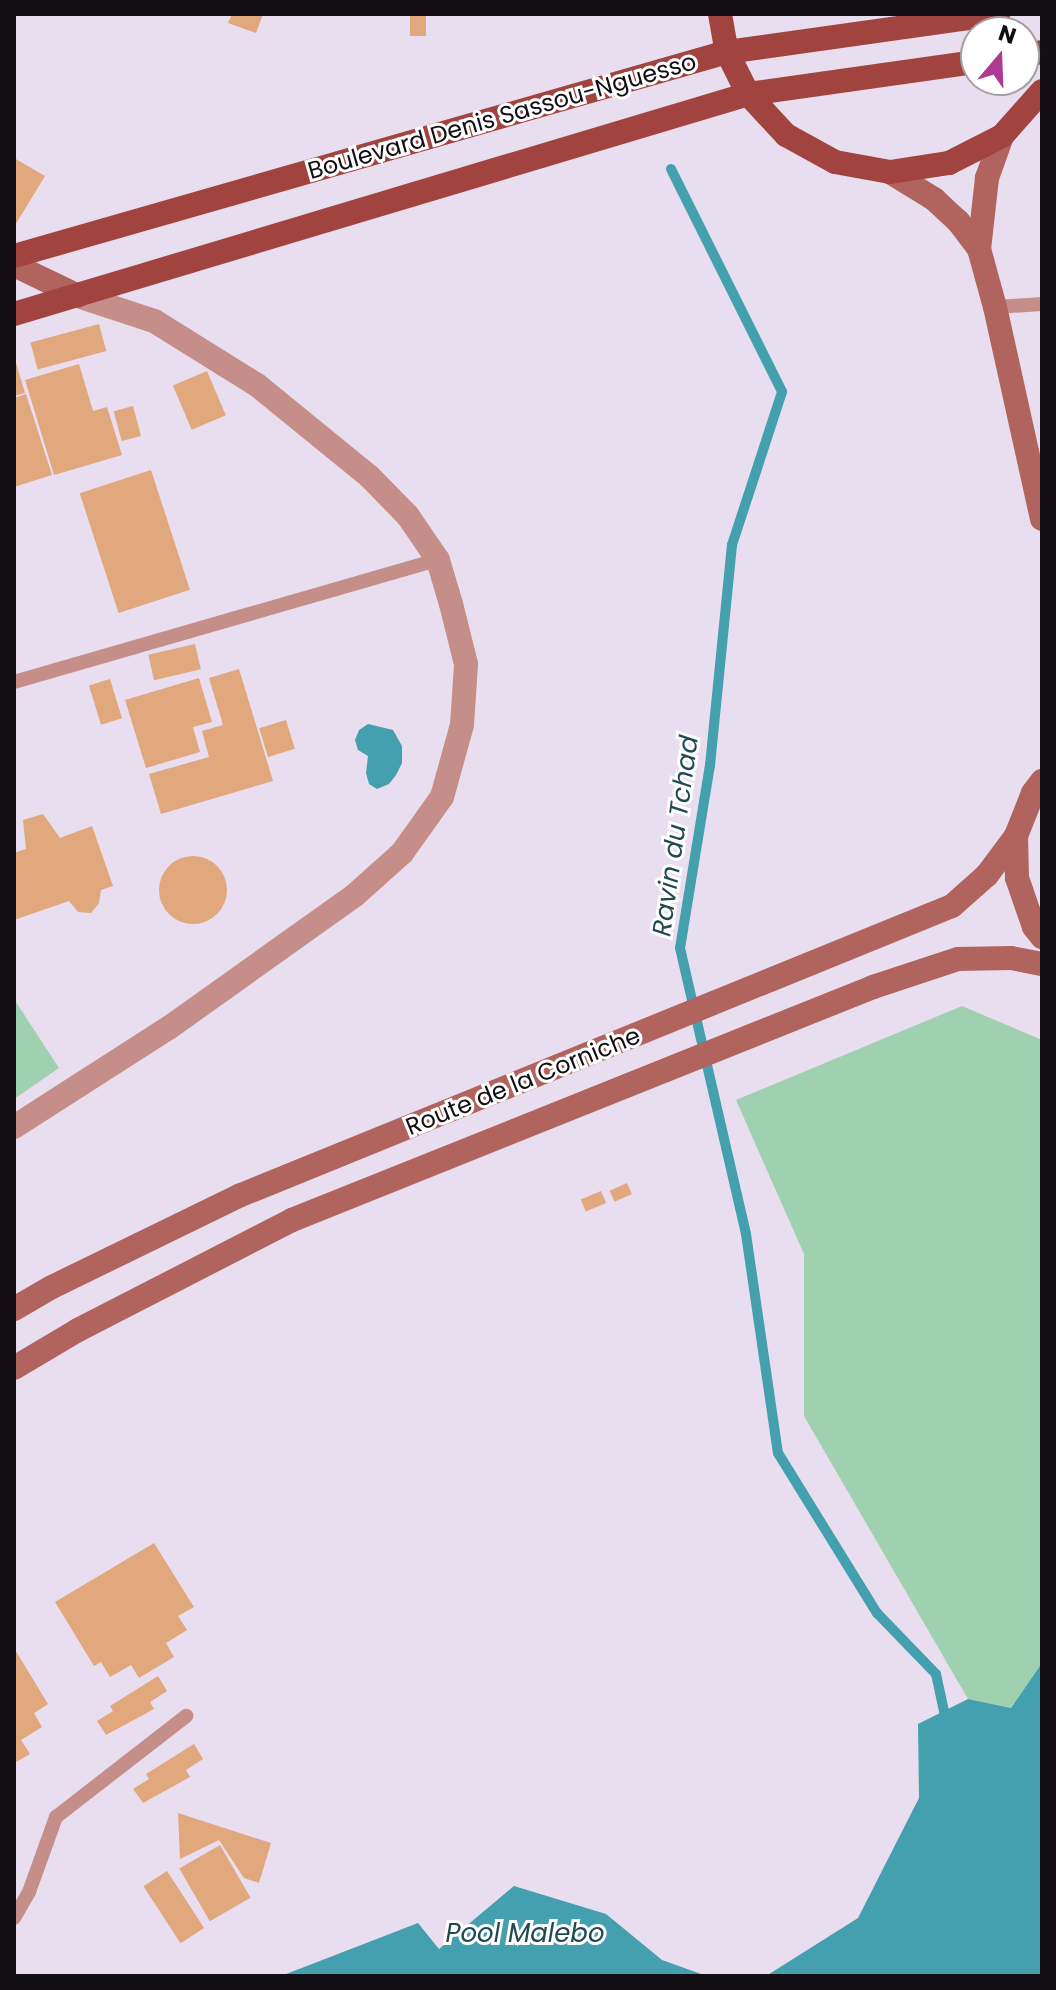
<!DOCTYPE html>
<html>
<head>
<meta charset="utf-8">
<style>
  body { margin:0 }
  #map { position:relative; width:1056px; height:1990px; overflow:hidden; background:#e8deef; font-family:Poppins,sans-serif }
  div>[style] { position:absolute }
  .green>* { inset:0; background:#9fd0af }
  .water>* { inset:0; background:#44a0ae }
  .stream>* { height:10px; margin:-5px; padding:0 5px; transform-origin:5px; border-radius:5px; background:#44a0ae }
  .building>* { inset:0; background:#e1a77d; transform-origin:0 0 }
  .round { border-radius:50% }
  .lane>* { height:14px; margin:-7px; padding:0 7px; transform-origin:7px; border-radius:7px; background:#c58e89 }
  .street>* { height:24px; margin:-12px; padding:0 12px; transform-origin:12px; border-radius:12px; background:#c58e89 }
  .secondary>* { height:24px; margin:-12px; padding:0 12px; transform-origin:12px; border-radius:12px; background:#b1645e }
  .primary>* { height:24px; margin:-12px; padding:0 12px; transform-origin:12px; border-radius:12px; background:#a1433f }
  span { translate:-50% -50%; white-space:nowrap; text-align:center; line-height:1.15; -webkit-text-stroke:6px #fff; paint-order:stroke }
  .street-label { font-size:24px; color:#120f14 }
  .water-label { font-size:26px; color:#204a50; font-style:italic }
  .frame { position:absolute; inset:0; border:16px solid #120f14; pointer-events:none }
  .north { position:absolute; left:960px; top:16px; width:80px; height:80px; box-sizing:border-box; background:#fff; border:2px solid #a09fa1; border-radius:50%; rotate:19deg; font-size:22px; font-weight:700; line-height:32px; text-align:center; color:#120f14 }
  .north::after { content:''; display:block; margin:auto; width:28px; height:36px; background:#af3a92; clip-path:polygon(50% 0,100% 100%,50% 72%,0 100%) }
</style>
</head>
<body>
<div id="map">
  <div class="green">
    <div style="clip-path:polygon(14px 999px,59px 1068px,14px 1099px)"></div>
    <div style="clip-path:polygon(962px 1006px,1042px 1040px,1042px 1663px,1011px 1708px,968px 1699px,804px 1416px,804px 1254px,736px 1100px)"></div>
  </div>
  <div class="water">
    <div style="clip-path:polygon(368px 724px,393px 730px,402px 746px,402px 763px,396px 775px,389px 784px,377px 789px,369px 784px,366px 773px,368px 756px,358px 750px,355px 740px,359px 730px)"></div>
    <div style="clip-path:polygon(1042px 1663px,1042px 1976px,766px 1976px,858px 1918px,919px 1798px,918px 1724px,968px 1699px,1011px 1708px)"></div>
    <div style="clip-path:polygon(514px 1886px,606px 1914px,662px 1960px,704px 1975px,722px 1976px,281px 1976px,418px 1923px,439px 1949px)"></div>
  </div>
  <div class="stream">
    <div style="left:671px;top:169px;width:249px;rotate:63.5deg"></div>
    <div style="left:782px;top:392px;width:161px;rotate:108.1deg"></div>
    <div style="left:732px;top:545px;width:221px;rotate:95.7deg"></div>
    <div style="left:710px;top:765px;width:185px;rotate:99.3deg"></div>
    <div style="left:680px;top:948px;width:294px;rotate:77deg"></div>
    <div style="left:746px;top:1234px;width:221px;rotate:81.7deg"></div>
    <div style="left:778px;top:1453px;width:188px;rotate:58.3deg"></div>
    <div style="left:877px;top:1613px;width:85px;rotate:46deg"></div>
    <div style="left:936px;top:1674px;width:52px;rotate:77.8deg"></div>
  </div>
  <div class="building">
    <div style="clip-path:polygon(232px 14px,263px 14px,256px 33px,228px 23px)"></div>
    <div style="left:410px;top:14px;width:16px;height:22px"></div>
    <div style="clip-path:polygon(14px 158px,45px 176px,14px 227px)"></div>
    <div style="left:99px;top:324px;width:28px;height:71px;rotate:75deg"></div>
    <div style="clip-path:polygon(14px 356px,25px 393px,14px 396px)"></div>
    <div style="clip-path:polygon(79px 364px,93px 411px,107px 407px,122px 455px,54px 475px,25px 380px)"></div>
    <div style="left:207px;top:371px;width:48px;height:37px;rotate:67deg"></div>
    <div style="clip-path:polygon(26px 394px,52px 475px,14px 487px,14px 398px)"></div>
    <div style="left:133px;top:406px;width:31px;height:20px;rotate:75deg"></div>
    <div style="left:151px;top:470px;width:126px;height:75px;rotate:72deg"></div>
    <div style="left:195px;top:644px;width:26px;height:48px;rotate:77deg"></div>
    <div style="clip-path:polygon(239px 669px,273px 781px,161px 814px,149px 774px,209px 757px,202px 731px,223px 725px,209px 678px)"></div>
    <div style="clip-path:polygon(199px 678px,212px 722px,193px 727px,200px 752px,146px 768px,125px 700px)"></div>
    <div style="left:110px;top:679px;width:41px;height:22px;rotate:73deg"></div>
    <div style="left:286px;top:720px;width:30px;height:28px;rotate:73deg"></div>
    <div style="clip-path:polygon(43px 814px,60px 838px,92px 826px,113px 886px,101px 890px,99px 903px,91px 913px,78px 912px,69px 901px,14px 920px,14px 853px,26px 849px,23px 820px)"></div>
    <div class="round" style="left:159px;top:856px;width:68px;height:68px"></div>
    <div style="left:627px;top:1183px;width:12px;height:19px;rotate:66deg"></div>
    <div style="left:601px;top:1191px;width:13px;height:22px;rotate:67deg"></div>
    <div style="clip-path:polygon(154px 1543px,194px 1607px,178px 1616px,187px 1630px,166px 1643px,174px 1657px,139px 1678px,131px 1665px,110px 1677px,101px 1662px,94px 1666px,55px 1602px)"></div>
    <div style="clip-path:polygon(14px 1648px,48px 1704px,34px 1713px,42px 1727px,21px 1740px,30px 1754px,14px 1763px)"></div>
    <div style="clip-path:polygon(158px 1676px,167px 1691px,150px 1702px,154px 1709px,106px 1735px,97px 1721px,113px 1711px,110px 1706px)"></div>
    <div style="clip-path:polygon(194px 1744px,203px 1759px,186px 1770px,190px 1777px,143px 1803px,133px 1789px,149px 1779px,146px 1774px)"></div>
    <div style="clip-path:polygon(178px 1813px,271px 1843px,259px 1883px,244px 1878px,219px 1840px,180px 1859px)"></div>
    <div style="left:220px;top:1845px;width:61px;height:47px;rotate:60deg"></div>
    <div style="left:167px;top:1871px;width:68px;height:28px;rotate:57deg"></div>
  </div>
  <div class="lane">
    <div style="left:995px;top:307px;width:47px;rotate:-3.7deg"></div>
    <div style="left:14px;top:682px;width:441px;rotate:-16.1deg"></div>
    <div style="left:14px;top:1918px;width:30px;rotate:-60deg"></div>
    <div style="left:29px;top:1892px;width:80px;rotate:-70.2deg"></div>
    <div style="left:56px;top:1817px;width:165px;rotate:-37.8deg"></div>
  </div>
  <div class="street">
    <div style="left:14px;top:1127px;width:185px;rotate:-32.7deg"></div>
    <div style="left:170px;top:1027px;width:227px;rotate:-35.5deg"></div>
    <div style="left:355px;top:895px;width:63px;rotate:-41.8deg"></div>
    <div style="left:402px;top:853px;width:69px;rotate:-54.5deg"></div>
    <div style="left:442px;top:797px;width:75px;rotate:-74.5deg"></div>
    <div style="left:462px;top:725px;width:61px;rotate:-86.2deg"></div>
    <div style="left:466px;top:664px;width:62px;rotate:-104deg"></div>
    <div style="left:451px;top:604px;width:46px;rotate:-106.5deg"></div>
    <div style="left:438px;top:560px;width:53px;rotate:-124.3deg"></div>
    <div style="left:408px;top:516px;width:54px;rotate:-134.3deg"></div>
    <div style="left:370px;top:477px;width:146px;rotate:-140.8deg"></div>
    <div style="left:257px;top:385px;width:121px;rotate:-148.1deg"></div>
    <div style="left:154px;top:321px;width:80px;rotate:-161.8deg"></div>
  </div>
  <div class="secondary">
    <div style="left:1002px;top:136px;width:45px;rotate:109.7deg"></div>
    <div style="left:987px;top:178px;width:71px;rotate:96.4deg"></div>
    <div style="left:979px;top:249px;width:60px;rotate:74.6deg"></div>
    <div style="left:995px;top:307px;width:217px;rotate:77.5deg"></div>
    <div style="left:890px;top:172px;width:52px;rotate:31.5deg"></div>
    <div style="left:934px;top:199px;width:33px;rotate:43deg"></div>
    <div style="left:958px;top:221px;width:35px;rotate:53deg"></div>
    <div style="left:14px;top:265px;width:71px;rotate:25.8deg"></div>
    <div style="left:1042px;top:781px;width:15px;rotate:127deg"></div>
    <div style="left:1033px;top:793px;width:46px;rotate:111.6deg"></div>
    <div style="left:1016px;top:836px;width:42px;rotate:88.6deg"></div>
    <div style="left:1017px;top:878px;width:52px;rotate:70.9deg"></div>
    <div style="left:1034px;top:927px;width:13px;rotate:51deg"></div>
    <div style="left:14px;top:1309px;width:44px;rotate:-30.1deg"></div>
    <div style="left:52px;top:1287px;width:210px;rotate:-26deg"></div>
    <div style="left:241px;top:1195px;width:767px;rotate:-22.12deg"></div>
    <div style="left:952px;top:906px;width:47px;rotate:-41.5deg"></div>
    <div style="left:987px;top:875px;width:49px;rotate:-53.4deg"></div>
    <div style="left:14px;top:1368px;width:74px;rotate:-30.7deg"></div>
    <div style="left:78px;top:1330px;width:241px;rotate:-27.2deg"></div>
    <div style="left:292px;top:1220px;width:626px;rotate:-21.85deg"></div>
    <div style="left:873px;top:987px;width:89px;rotate:-18.2deg"></div>
    <div style="left:958px;top:959px;width:53px;rotate:-1.1deg"></div>
    <div style="left:1011px;top:958px;width:32px;rotate:11deg"></div>
  </div>
  <div class="primary">
    <div style="left:720px;top:14px;width:39px;rotate:80deg"></div>
    <div style="left:727px;top:52px;width:47px;rotate:63.4deg"></div>
    <div style="left:748px;top:94px;width:56px;rotate:47.2deg"></div>
    <div style="left:786px;top:135px;width:56px;rotate:28.9deg"></div>
    <div style="left:835px;top:162px;width:56px;rotate:10.3deg"></div>
    <div style="left:890px;top:172px;width:60px;rotate:-8.7deg"></div>
    <div style="left:949px;top:163px;width:59px;rotate:-27deg"></div>
    <div style="left:1002px;top:136px;width:60px;rotate:-48.4deg"></div>
    <div style="left:1024px;top:55px;width:18px;rotate:-9deg"></div>
    <div style="left:14px;top:256px;width:742px;rotate:-15.97deg"></div>
    <div style="left:727px;top:52px;width:274px;rotate:-8deg"></div>
    <div style="left:14px;top:314px;width:766px;rotate:-16.68deg"></div>
    <div style="left:748px;top:94px;width:230px;rotate:-8deg"></div>
  </div>
  <div class="street-label">
    <span style="left:502px;top:116px;rotate:-16deg">Boulevard Denis Sassou-Nguesso</span>
    <span style="left:523px;top:1081px;rotate:-22deg">Route de la Corniche</span>
  </div>
  <div class="water-label">
    <span style="left:676px;top:836px;rotate:-82deg">Ravin du Tchad</span>
    <span style="left:525px;top:1934px">Pool Malebo</span>
  </div>
  <div class="frame"></div>
  <div class="north">N</div>
</div>
</body>
</html>
